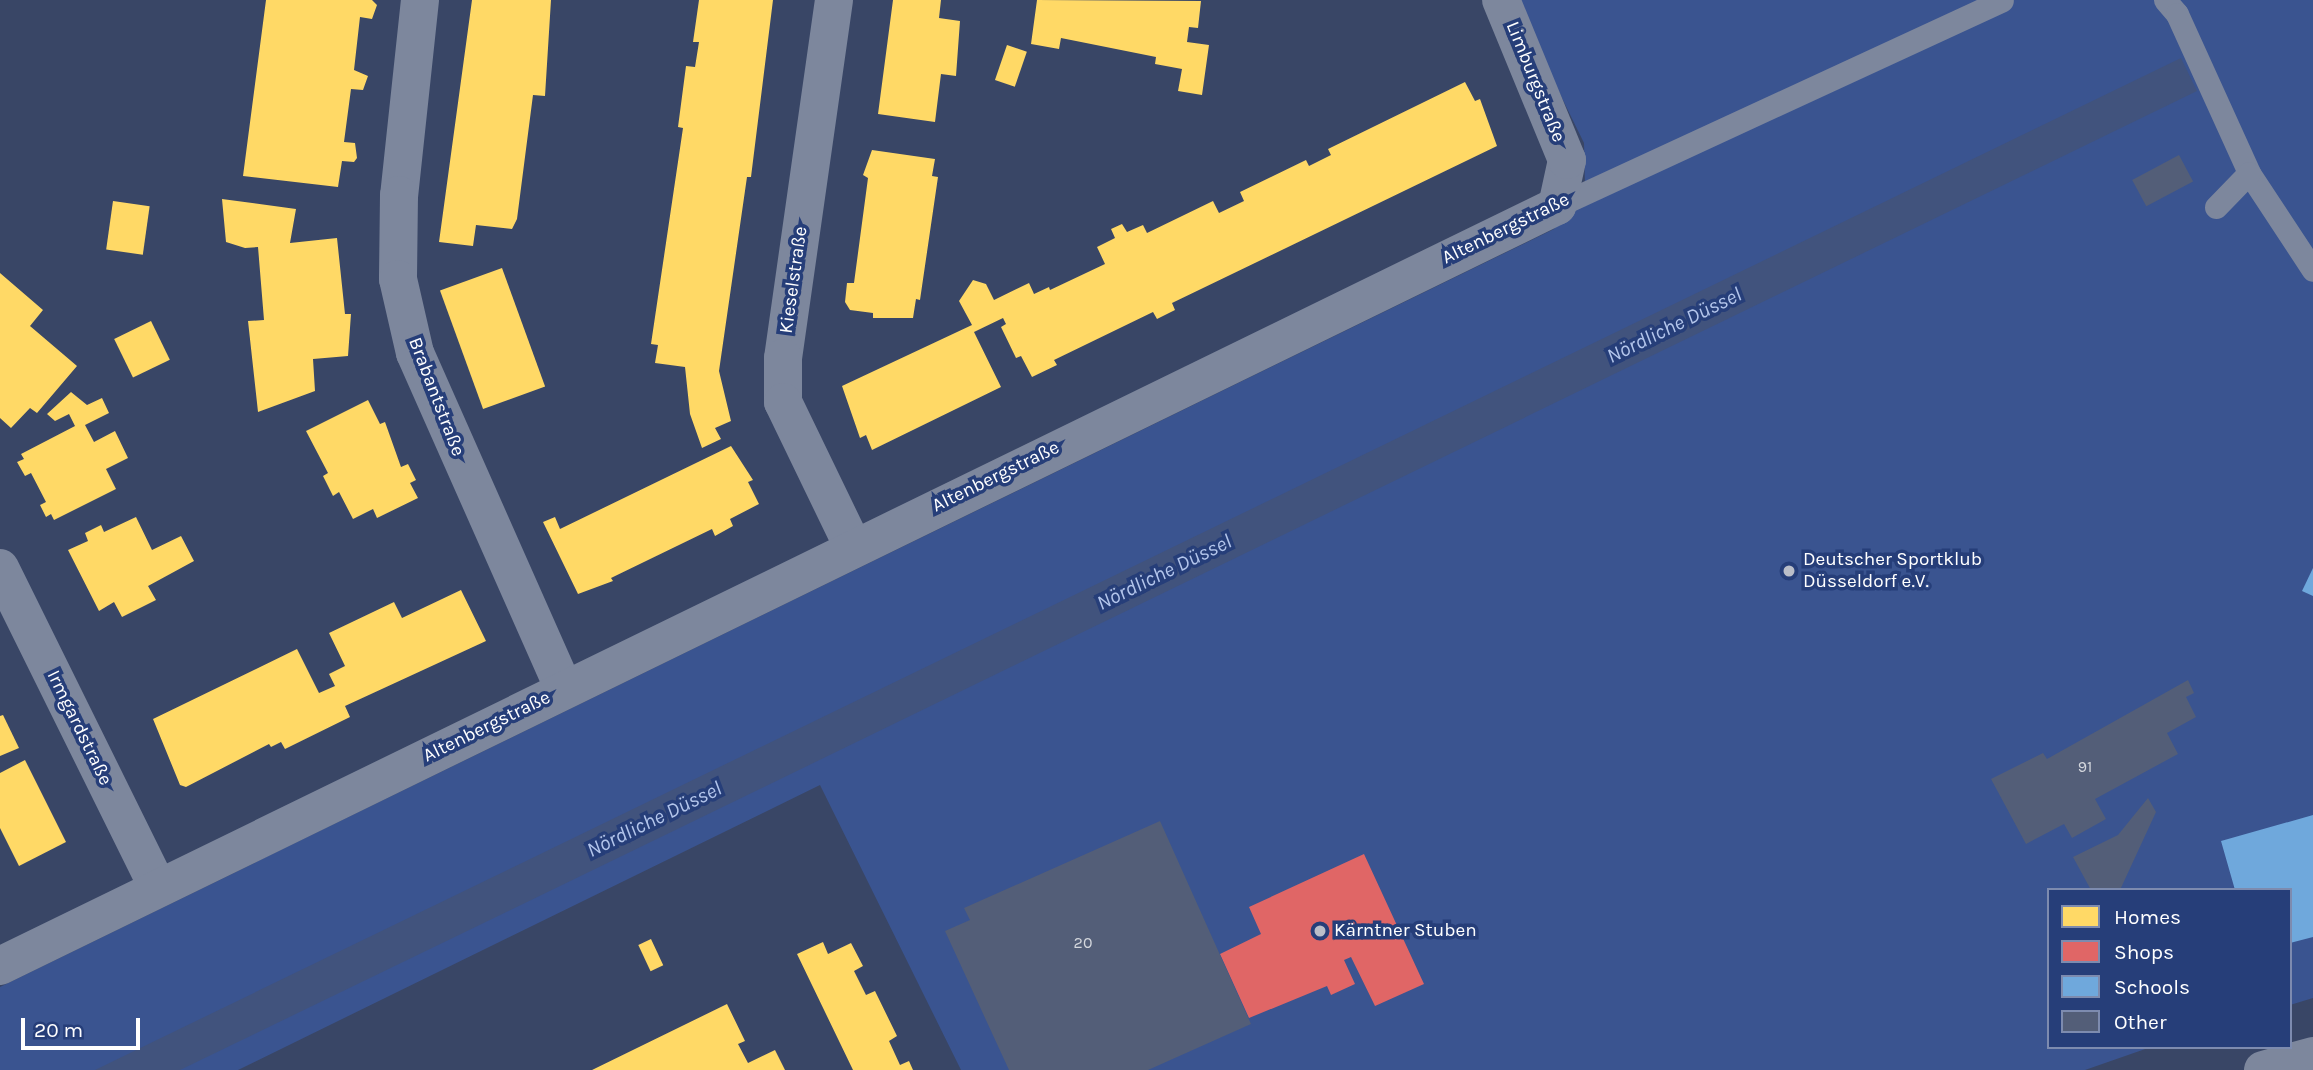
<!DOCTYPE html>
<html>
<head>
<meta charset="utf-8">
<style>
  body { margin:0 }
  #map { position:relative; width:2313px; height:1070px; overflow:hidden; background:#394666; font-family:Karla,sans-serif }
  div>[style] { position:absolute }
  .green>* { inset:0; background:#3a5490 }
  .water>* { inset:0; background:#41537d }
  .homes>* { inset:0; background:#ffd966; transform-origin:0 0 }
  .shops>* { inset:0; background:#e06666 }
  .schools>* { inset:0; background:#6fa8dc }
  .building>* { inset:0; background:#535e78; transform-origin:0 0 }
  .lane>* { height:23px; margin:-11.5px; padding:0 11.5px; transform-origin:11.5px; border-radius:11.5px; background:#7d879d }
  .street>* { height:38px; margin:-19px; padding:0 19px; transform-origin:19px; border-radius:19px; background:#7d879d }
  .dots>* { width:19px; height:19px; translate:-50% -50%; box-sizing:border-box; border:4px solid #263e79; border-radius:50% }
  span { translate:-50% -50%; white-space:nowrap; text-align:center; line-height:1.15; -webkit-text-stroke:7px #263e79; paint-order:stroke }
  .number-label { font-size:16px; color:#d4d7dd }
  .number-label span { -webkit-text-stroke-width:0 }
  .street-label { font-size:19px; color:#fff }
  .poi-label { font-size:19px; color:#fff }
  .left { translate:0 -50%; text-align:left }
  .water-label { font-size:21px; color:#b3c5eb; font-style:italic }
  .legend { position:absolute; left:2047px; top:888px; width:245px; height:161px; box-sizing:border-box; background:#263e79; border:2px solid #7d8baf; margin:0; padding:9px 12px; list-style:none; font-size:21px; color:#fff }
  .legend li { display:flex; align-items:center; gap:14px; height:35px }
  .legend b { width:35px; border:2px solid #7d8baf }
  .scale { position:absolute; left:21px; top:1018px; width:119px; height:32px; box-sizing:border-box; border:4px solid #fff; border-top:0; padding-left:9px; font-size:21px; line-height:24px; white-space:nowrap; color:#fff; -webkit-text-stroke:5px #263e79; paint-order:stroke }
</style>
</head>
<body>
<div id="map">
  <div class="green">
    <div style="clip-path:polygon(1514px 0,2313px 0,2313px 998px,2290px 1005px,2290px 890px,2049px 890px,2049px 1047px,2151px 1047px,2085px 1070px,961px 1070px,820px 785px,238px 1070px,0 1070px,0 987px,1554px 229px,1585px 185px,1584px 143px)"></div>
  </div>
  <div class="water">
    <div style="clip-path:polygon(2181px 58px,2197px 91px,558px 887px,180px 1070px,95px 1070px)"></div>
  </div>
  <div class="homes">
    <div style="clip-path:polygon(266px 0,372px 0,377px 5px,372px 19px,360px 17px,354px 70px,368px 76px,363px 90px,351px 89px,344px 142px,355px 143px,357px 158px,354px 162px,342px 161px,338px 187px,243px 176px)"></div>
    <div style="clip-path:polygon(472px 0,551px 0,545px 96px,533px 95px,517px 219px,512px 229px,476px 225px,473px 246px,439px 242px)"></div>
    <div style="clip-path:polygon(699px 0,773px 0,751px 177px,747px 177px,719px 371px,731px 421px,715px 428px,721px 439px,702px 448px,690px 414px,685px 367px,655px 363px,658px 345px,651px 344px,683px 128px,678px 127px,686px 66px,695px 67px,699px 42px,693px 42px)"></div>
    <div style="clip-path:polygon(893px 0,941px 0,939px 18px,960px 21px,956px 76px,941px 74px,935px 122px,878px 114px)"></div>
    <div style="clip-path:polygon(1037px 0,1201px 1px,1198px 28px,1189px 27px,1187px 42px,1209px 45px,1202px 95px,1178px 91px,1182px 69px,1155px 64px,1156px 57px,1061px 38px,1059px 49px,1031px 44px)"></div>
    <div style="left:1007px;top:45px;width:21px;height:37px;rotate:19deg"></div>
    <div style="clip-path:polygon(1465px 82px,1475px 101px,1480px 99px,1497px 146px,1172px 303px,1175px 310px,1157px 319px,1153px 312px,1054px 360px,1057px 365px,1032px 377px,1021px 356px,1016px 358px,1001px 327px,1006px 324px,1003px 318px,974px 332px,1001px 387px,872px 450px,866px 435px,860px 438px,842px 386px,972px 325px,959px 301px,973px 280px,986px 284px,994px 300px,1029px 283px,1034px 294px,1049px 287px,1050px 290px,1105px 264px,1097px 247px,1115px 238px,1111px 229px,1122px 224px,1127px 232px,1143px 225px,1147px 233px,1213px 201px,1219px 213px,1244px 201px,1240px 192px,1306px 160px,1309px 166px,1331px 155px,1328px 149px)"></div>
    <div style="clip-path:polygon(872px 150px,935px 159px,932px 176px,938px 177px,920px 300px,916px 299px,913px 318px,873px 318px,873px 313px,850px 310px,845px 302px,847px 283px,854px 283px,868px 178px,863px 175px)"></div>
    <div style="clip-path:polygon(222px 199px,296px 209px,290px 243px,337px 238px,345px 314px,351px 314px,348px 356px,313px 359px,315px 391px,258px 412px,248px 321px,264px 320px,258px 247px,245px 248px,226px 242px)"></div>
    <div style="left:113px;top:201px;width:37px;height:49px;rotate:8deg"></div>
    <div style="left:502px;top:268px;width:126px;height:66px;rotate:70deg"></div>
    <div style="clip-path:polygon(0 273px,43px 310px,30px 326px,77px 366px,37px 413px,30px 408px,11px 428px,0 418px)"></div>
    <div style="left:151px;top:321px;width:43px;height:41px;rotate:64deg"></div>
    <div style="clip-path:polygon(71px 392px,87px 405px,102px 398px,109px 413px,85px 425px,94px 442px,115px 431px,128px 458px,106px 469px,116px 489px,54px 520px,51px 514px,46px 517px,40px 505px,46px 502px,31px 473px,25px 476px,17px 462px,24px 459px,21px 454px,75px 426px,69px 414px,55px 421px,47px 414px)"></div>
    <div style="clip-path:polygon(368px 400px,380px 424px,385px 422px,401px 467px,408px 464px,416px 480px,410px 483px,418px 498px,377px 518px,373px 509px,353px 519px,339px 492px,333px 496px,323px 476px,328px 473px,306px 431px)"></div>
    <div style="clip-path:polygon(731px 446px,753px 480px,748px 482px,759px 504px,730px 519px,733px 526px,715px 536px,712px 529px,611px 578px,613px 581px,578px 594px,543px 522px,555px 517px,560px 529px)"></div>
    <div style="clip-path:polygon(136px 517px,152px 550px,181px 536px,194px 561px,148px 586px,156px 600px,122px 617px,114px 602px,99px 611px,68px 550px,88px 541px,85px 533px,101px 525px,104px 532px)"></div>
    <div style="clip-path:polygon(461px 590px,486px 641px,345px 706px,350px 717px,285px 749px,281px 742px,271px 747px,269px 744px,186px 787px,180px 785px,153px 719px,297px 649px,319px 693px,335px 686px,329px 674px,345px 666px,329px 633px,394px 602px,402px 618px)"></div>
    <div style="clip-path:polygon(3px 715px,19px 748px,0 756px,0 716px)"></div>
    <div style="clip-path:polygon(25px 760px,66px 842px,19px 866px,0 828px,0 773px)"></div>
    <div style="left:651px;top:939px;width:29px;height:14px;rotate:65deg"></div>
    <div style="clip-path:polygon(823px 942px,828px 954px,851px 943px,863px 966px,854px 971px,866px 995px,875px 991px,897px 1036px,889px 1041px,900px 1065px,909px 1061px,913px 1070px,853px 1070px,797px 954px)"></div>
    <div style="clip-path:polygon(727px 1004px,745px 1041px,738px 1044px,748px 1063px,775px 1050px,785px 1070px,592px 1070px)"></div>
  </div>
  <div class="shops">
    <div style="clip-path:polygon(1364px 854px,1424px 984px,1375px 1006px,1351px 957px,1344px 960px,1355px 984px,1331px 995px,1327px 986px,1249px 1018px,1220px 954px,1261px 934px,1249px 907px)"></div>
  </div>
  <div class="schools">
    <div style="clip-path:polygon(2313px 568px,2313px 596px,2302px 591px)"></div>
    <div style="clip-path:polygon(2313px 815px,2313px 937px,2290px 943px,2290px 890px,2235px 890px,2221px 841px)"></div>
  </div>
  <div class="building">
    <div style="left:2179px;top:155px;width:30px;height:53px;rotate:62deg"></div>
    <div style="clip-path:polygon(2188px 680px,2194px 693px,2186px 697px,2196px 717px,2167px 733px,2178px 754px,2095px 799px,2106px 819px,2072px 838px,2064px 824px,2026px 844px,1991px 779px,2043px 753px,2047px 759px)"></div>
    <div style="clip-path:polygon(2148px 798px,2156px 812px,2120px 890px,2091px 890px,2073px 857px,2118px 835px)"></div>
    <div style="clip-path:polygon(1160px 821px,1251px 1024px,1148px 1070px,1009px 1070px,945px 931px,970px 920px,964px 908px)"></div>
  </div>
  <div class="lane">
    <div style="left:2165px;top:0;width:18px;rotate:49deg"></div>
    <div style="left:2177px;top:14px;width:175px;rotate:65.6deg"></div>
    <div style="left:2249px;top:173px;width:116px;rotate:56.6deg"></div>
    <div style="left:1557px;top:206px;width:490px;rotate:-24.8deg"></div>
    <div style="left:2216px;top:207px;width:47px;rotate:-45.9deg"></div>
  </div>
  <div class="street">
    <div style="left:420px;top:0;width:196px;rotate:96.1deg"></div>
    <div style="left:399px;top:195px;width:84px;rotate:90.7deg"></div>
    <div style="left:398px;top:279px;width:76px;rotate:77.1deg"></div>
    <div style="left:415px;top:353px;width:368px;rotate:66.1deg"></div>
    <div style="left:834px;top:0;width:362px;rotate:98.1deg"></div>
    <div style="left:783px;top:358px;width:44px;rotate:90deg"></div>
    <div style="left:783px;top:402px;width:161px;rotate:64.2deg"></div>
    <div style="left:0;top:568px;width:357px;rotate:63.7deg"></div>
    <div style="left:0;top:966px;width:1733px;rotate:-26.02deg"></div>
    <div style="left:1557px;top:206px;width:47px;rotate:-77.7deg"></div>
    <div style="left:1567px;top:160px;width:173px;rotate:-112.4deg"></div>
    <div style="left:2263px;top:1070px;width:52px;rotate:-15.6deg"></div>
  </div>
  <div class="dots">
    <div style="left:1789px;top:571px;background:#babec9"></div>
    <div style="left:1320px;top:931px;background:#babec9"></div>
  </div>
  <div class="number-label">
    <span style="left:2085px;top:767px">91</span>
    <span style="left:1083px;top:943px">20</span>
  </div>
  <div class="street-label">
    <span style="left:1535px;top:82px;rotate:68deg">Limburgstraße</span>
    <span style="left:1506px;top:229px;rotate:-26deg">Altenbergstraße</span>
    <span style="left:794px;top:280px;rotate:-82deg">Kieselstraße</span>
    <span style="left:436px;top:397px;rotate:69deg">Brabantstraße</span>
    <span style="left:996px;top:477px;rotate:-26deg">Altenbergstraße</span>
    <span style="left:487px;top:727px;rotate:-26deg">Altenbergstraße</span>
    <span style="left:79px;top:728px;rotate:64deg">Irmgardstraße</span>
  </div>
  <div class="poi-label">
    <span class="left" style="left:1803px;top:571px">Deutscher Sportklub<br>Düsseldorf e.V.</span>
    <span class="left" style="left:1334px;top:931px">Kärntner Stuben</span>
  </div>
  <div class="water-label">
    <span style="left:1674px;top:325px;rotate:-26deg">Nördliche Düssel</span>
    <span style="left:1164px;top:572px;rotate:-26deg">Nördliche Düssel</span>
    <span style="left:654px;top:819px;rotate:-26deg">Nördliche Düssel</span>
  </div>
  <ul class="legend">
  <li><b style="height:19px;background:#ffd966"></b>Homes</li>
  <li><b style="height:19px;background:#e06666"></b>Shops</li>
  <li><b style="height:19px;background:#6fa8dc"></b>Schools</li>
  <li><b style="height:19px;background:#535e78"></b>Other</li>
  </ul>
  <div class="scale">20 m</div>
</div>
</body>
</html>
